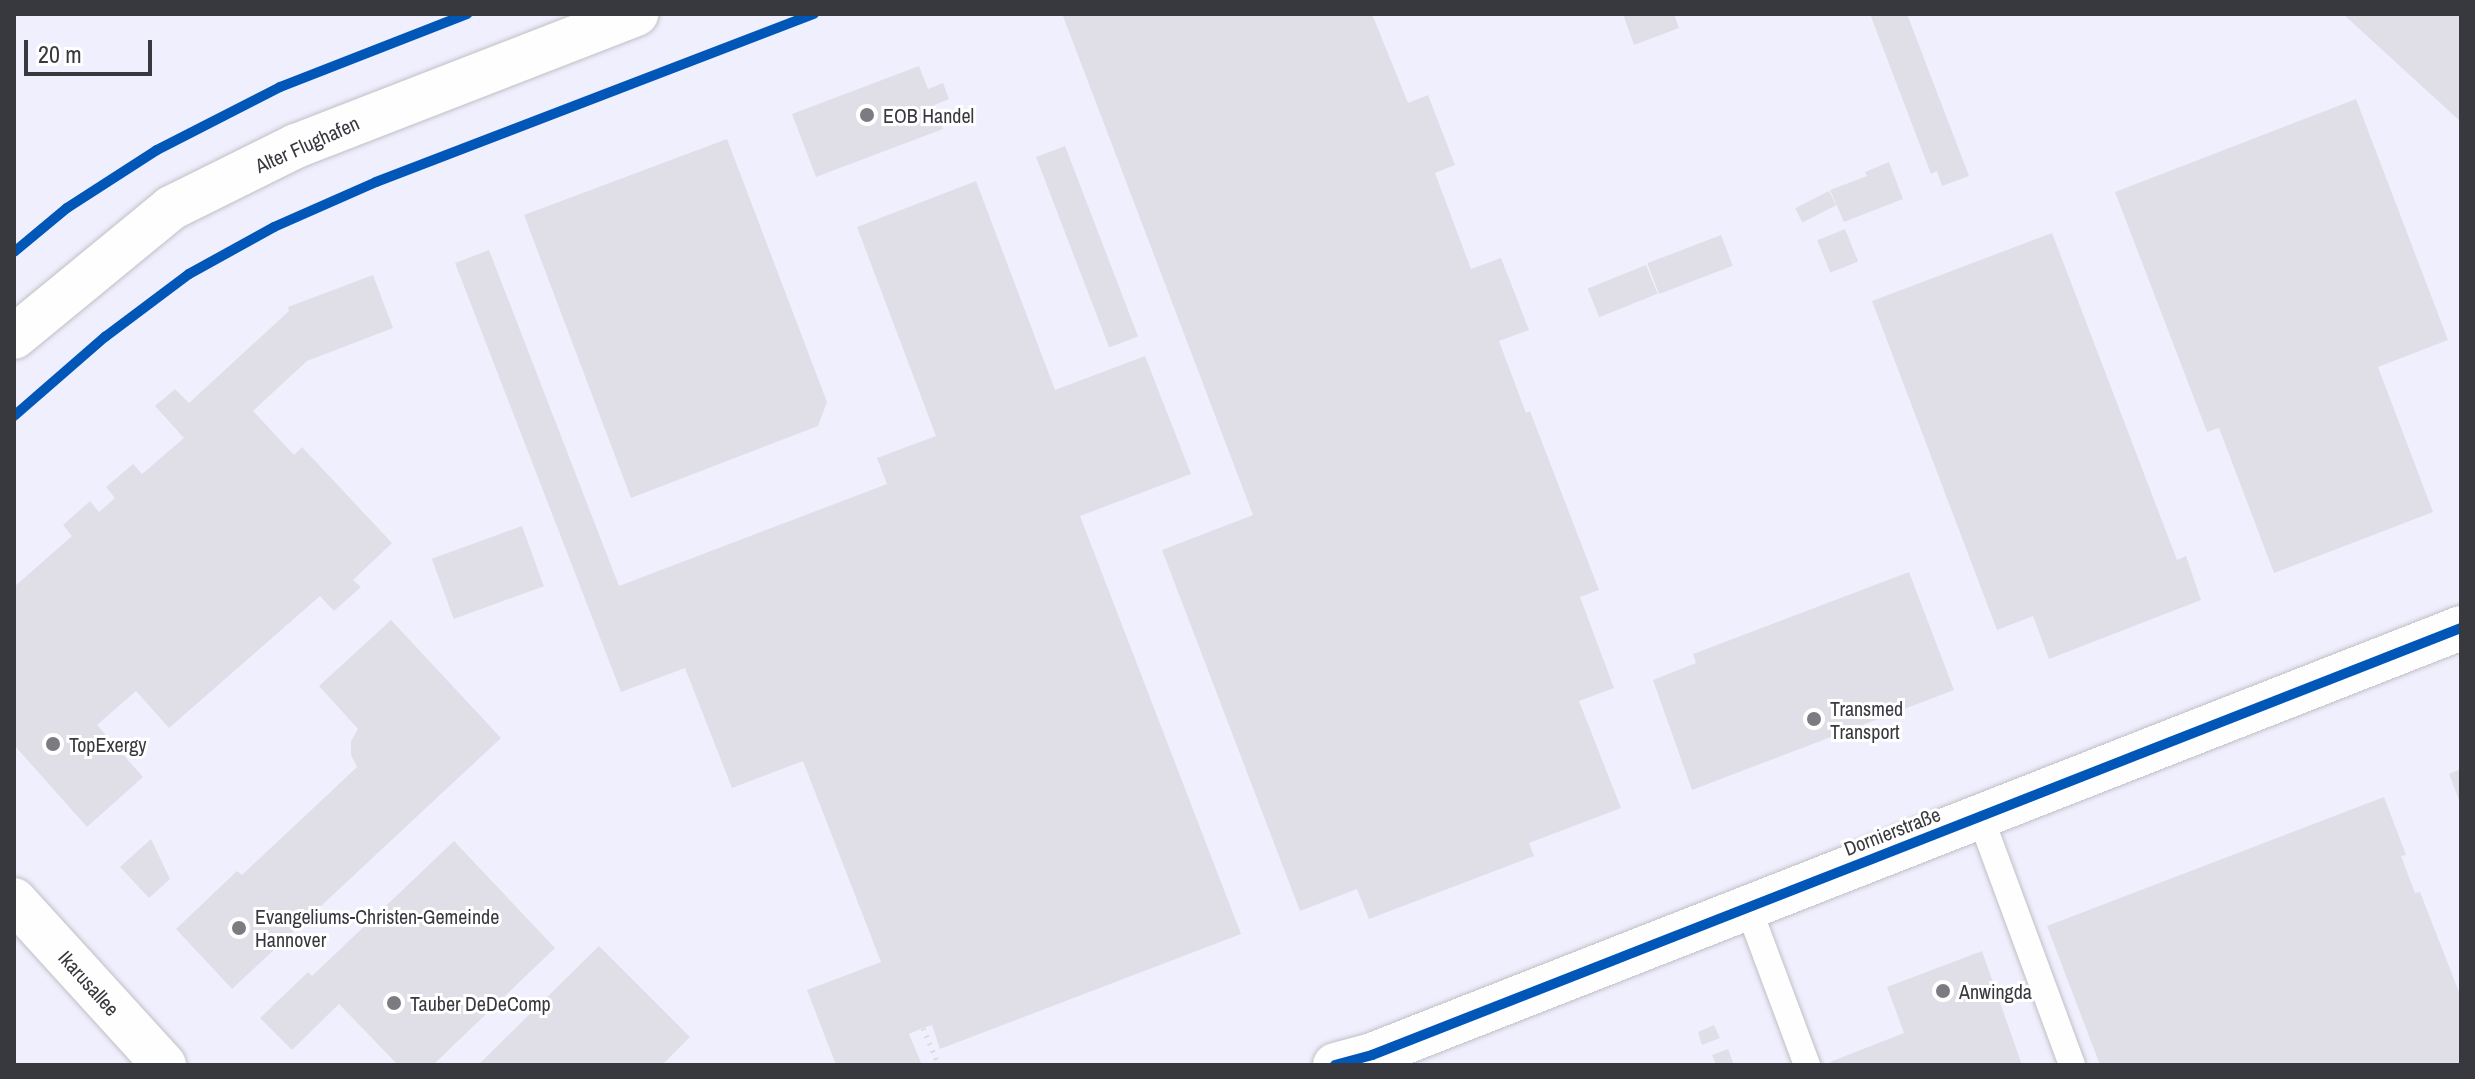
<!DOCTYPE html>
<html>
<head>
<meta charset="utf-8">
<style>
  body { margin:0 }
  #map { position:relative; width:2475px; height:1079px; overflow:hidden; background:#f7f7fc; font-family:"Archivo Narrow",sans-serif }
  div>[style] { position:absolute }
  .built>* { inset:0; background:#f0effd; transform-origin:0 0 }
  .building>* { inset:0; background:#e0dfe8; transform-origin:0 0 }
  .path>* { height:5px; margin-top:-2.5px; transform-origin:0; background:repeating-linear-gradient(90deg,#dbdbdd 0 2px,transparent 0 8px) }
  .roads { filter:drop-shadow(0 0 2px #c0bfc5) drop-shadow(0 0 2px #c0bfc5) }
  .service>* { height:26px; margin:-13px; padding:0 13px; transform-origin:13px; border-radius:13px; background:#fefeff }
  .minor>* { height:44px; margin:-22px; padding:0 22px; transform-origin:22px; border-radius:22px; background:#fefeff }
  .cycleway>* { height:10px; margin:-5px; padding:0 5px; transform-origin:5px; border-radius:5px; background:#0057b8 }
  .dots>* { width:22px; height:22px; translate:-50% -50%; box-sizing:border-box; border:4px solid #fff; border-radius:50% }
  span { translate:-50% -50%; white-space:nowrap; text-align:center; line-height:1.15; -webkit-text-stroke:6px #fff; paint-order:stroke }
  .poi-label { font-size:20px; color:#38383f }
  .left { translate:0 -50%; text-align:left }
  .street-label { font-size:20px; color:#38383f }
  .frame { position:absolute; inset:0; border:16px solid #38383f; pointer-events:none }
  .scale { position:absolute; left:24px; top:40px; width:128px; height:36px; box-sizing:border-box; border:4px solid #38383f; border-top:0; padding-left:10px; font-size:24px; line-height:28px; white-space:nowrap; color:#38383f; -webkit-text-stroke:6px #fff; paint-order:stroke }
</style>
</head>
<body>
<div id="map">
  <div class="built">
    <div style="left:14px;top:14px;width:2447px;height:1051px"></div>
  </div>
  <div class="building">
    <div style="clip-path:polygon(1068px 14px,1372px 14px,1408px 103px,1428px 95px,1455px 165px,1435px 173px,1471px 269px,1501px 258px,1529px 330px,1499px 341px,1526px 413px,1530px 411px,1599px 590px,1580px 597px,1614px 688px,1579px 701px,1621px 808px,1529px 843px,1534px 856px,1369px 919px,1357px 889px,1300px 911px,1162px 550px,1253px 515px,1063px 16px)"></div>
    <div style="clip-path:polygon(1623px 14px,1674px 14px,1679px 28px,1634px 45px)"></div>
    <div style="clip-path:polygon(1870px 14px,1907px 14px,1969px 176px,1942px 186px,1937px 171px,1931px 174px)"></div>
    <div style="clip-path:polygon(2343px 14px,2461px 14px,2461px 122px)"></div>
    <div style="clip-path:polygon(919px 66px,928px 89px,943px 83px,949px 99px,934px 105px,943px 129px,816px 177px,792px 114px)"></div>
    <div style="clip-path:polygon(2356px 99px,2448px 340px,2378px 367px,2433px 512px,2274px 573px,2219px 428px,2207px 432px,2115px 192px)"></div>
    <div style="clip-path:polygon(727px 139px,827px 402px,818px 426px,631px 498px,524px 215px)"></div>
    <div style="left:1065px;top:146px;width:204px;height:31px;rotate:69deg"></div>
    <div style="clip-path:polygon(1889px 162px,1903px 199px,1844px 222px,1830px 190px,1867px 176px,1865px 172px)"></div>
    <div style="clip-path:polygon(976px 181px,1055px 390px,1145px 356px,1191px 474px,1080px 516px,1241px 934px,940px 1049px,932px 1025px,923px 1028px,909px 1034px,922px 1065px,836px 1065px,807px 990px,881px 962px,803px 761px,732px 788px,685px 668px,621px 692px,455px 263px,489px 250px,619px 586px,887px 484px,877px 458px,936px 436px,857px 227px)"></div>
    <div style="left:1829px;top:191px;width:16px;height:38px;rotate:63deg"></div>
    <div style="left:1845px;top:229px;width:35px;height:30px;rotate:68deg"></div>
    <div style="clip-path:polygon(2052px 233px,2177px 560px,2186px 556px,2201px 600px,2049px 659px,2033px 616px,1997px 630px,1872px 301px)"></div>
    <div style="left:1721px;top:235px;width:33px;height:79px;rotate:69deg"></div>
    <div style="left:1646px;top:265px;width:31px;height:63px;rotate:68deg"></div>
    <div style="clip-path:polygon(373px 275px,393px 328px,307px 361px,253px 411px,294px 455px,302px 447px,392px 543px,353px 580px,361px 587px,334px 611px,320px 596px,169px 728px,136px 691px,97px 725px,143px 777px,87px 827px,14px 745px,14px 587px,72px 536px,63px 525px,90px 501px,99px 512px,115px 498px,106px 487px,133px 464px,142px 474px,184px 438px,155px 406px,175px 389px,189px 403px,289px 311px,288px 307px)"></div>
    <div style="left:522px;top:526px;width:64px;height:96px;rotate:70deg"></div>
    <div style="clip-path:polygon(1909px 572px,1954px 690px,1692px 790px,1653px 680px,1696px 663px,1693px 654px)"></div>
    <div style="clip-path:polygon(391px 620px,501px 738px,232px 989px,176px 929px,237px 871px,242px 875px,357px 767px,351px 755px,351px 741px,358px 729px,319px 686px)"></div>
    <div style="clip-path:polygon(2461px 769px,2461px 805px,2449px 774px)"></div>
    <div style="clip-path:polygon(2384px 797px,2406px 855px,2401px 856px,2415px 893px,2420px 892px,2461px 997px,2461px 1065px,2100px 1065px,2047px 926px)"></div>
    <div style="clip-path:polygon(151px 839px,170px 879px,149px 898px,120px 867px)"></div>
    <div style="clip-path:polygon(454px 841px,555px 948px,433px 1065px,398px 1065px,339px 1004px,292px 1050px,260px 1018px,308px 972px,312px 976px)"></div>
    <div style="clip-path:polygon(599px 946px,690px 1037px,662px 1065px,478px 1065px)"></div>
    <div style="clip-path:polygon(1982px 951px,2022px 1065px,1831px 1065px,1830px 1062px,1904px 1033px,1887px 987px)"></div>
    <div style="clip-path:polygon(1714px 1025px,1720px 1038px,1702px 1045px,1698px 1032px)"></div>
    <div style="clip-path:polygon(1728px 1049px,1734px 1065px,1716px 1065px,1712px 1055px)"></div>
  </div>
  <div class="path">
    <div style="left:923px;top:1028px;width:40px;rotate:66.6deg"></div>
  </div>
  <div class="roads">
    <div class="service">
      <div style="left:1980px;top:816px;width:265px;rotate:69.7deg"></div>
      <div style="left:1748px;top:907px;width:169px;rotate:69.5deg"></div>
    </div>
    <div class="minor">
      <div style="left:14px;top:337px;width:203px;rotate:-39.4deg"></div>
      <div style="left:171px;top:208px;width:140px;rotate:-26.4deg"></div>
      <div style="left:296px;top:146px;width:365px;rotate:-21.2deg"></div>
      <div style="left:14px;top:900px;width:223px;rotate:47.7deg"></div>
      <div style="left:1335px;top:1065px;width:38px;rotate:-15deg"></div>
      <div style="left:1372px;top:1055px;width:1170px;rotate:-21.41deg"></div>
    </div>
  </div>
  <div class="cycleway">
    <div style="left:14px;top:252px;width:69px;rotate:-39.7deg"></div>
    <div style="left:67px;top:208px;width:107px;rotate:-32.8deg"></div>
    <div style="left:157px;top:150px;width:138px;rotate:-27.1deg"></div>
    <div style="left:280px;top:87px;width:201px;rotate:-21.3deg"></div>
    <div style="left:14px;top:416px;width:121px;rotate:-41deg"></div>
    <div style="left:105px;top:337px;width:105px;rotate:-36.9deg"></div>
    <div style="left:189px;top:274px;width:97px;rotate:-28.9deg"></div>
    <div style="left:274px;top:227px;width:111px;rotate:-23.8deg"></div>
    <div style="left:376px;top:182px;width:469px;rotate:-21deg"></div>
    <div style="left:1335px;top:1065px;width:38px;rotate:-15deg"></div>
    <div style="left:1372px;top:1055px;width:1170px;rotate:-21.41deg"></div>
  </div>
  <div class="dots">
    <div style="left:867px;top:115px;background:#7b7b81"></div>
    <div style="left:1814px;top:719px;background:#7b7b81"></div>
    <div style="left:53px;top:744px;background:#7b7b81"></div>
    <div style="left:239px;top:928px;background:#7b7b81"></div>
    <div style="left:1943px;top:991px;background:#7b7b81"></div>
    <div style="left:394px;top:1003px;background:#7b7b81"></div>
  </div>
  <div class="poi-label">
    <span class="left" style="left:883px;top:115px">EOB Handel</span>
    <span class="left" style="left:1830px;top:720px">Transmed<br>Transport</span>
    <span class="left" style="left:69px;top:744px">TopExergy</span>
    <span class="left" style="left:255px;top:928px">Evangeliums-Christen-Gemeinde<br>Hannover</span>
    <span class="left" style="left:1959px;top:991px">Anwingda</span>
    <span class="left" style="left:410px;top:1003px">Tauber DeDeComp</span>
  </div>
  <div class="street-label">
    <span style="left:307px;top:144px;rotate:-24deg">Alter Flughafen</span>
    <span style="left:1892px;top:831px;rotate:-21deg">Dornierstraße</span>
    <span style="left:89px;top:983px;rotate:48deg">Ikarusallee</span>
  </div>
  <div class="frame"></div>
  <div class="scale">20 m</div>
</div>
</body>
</html>
